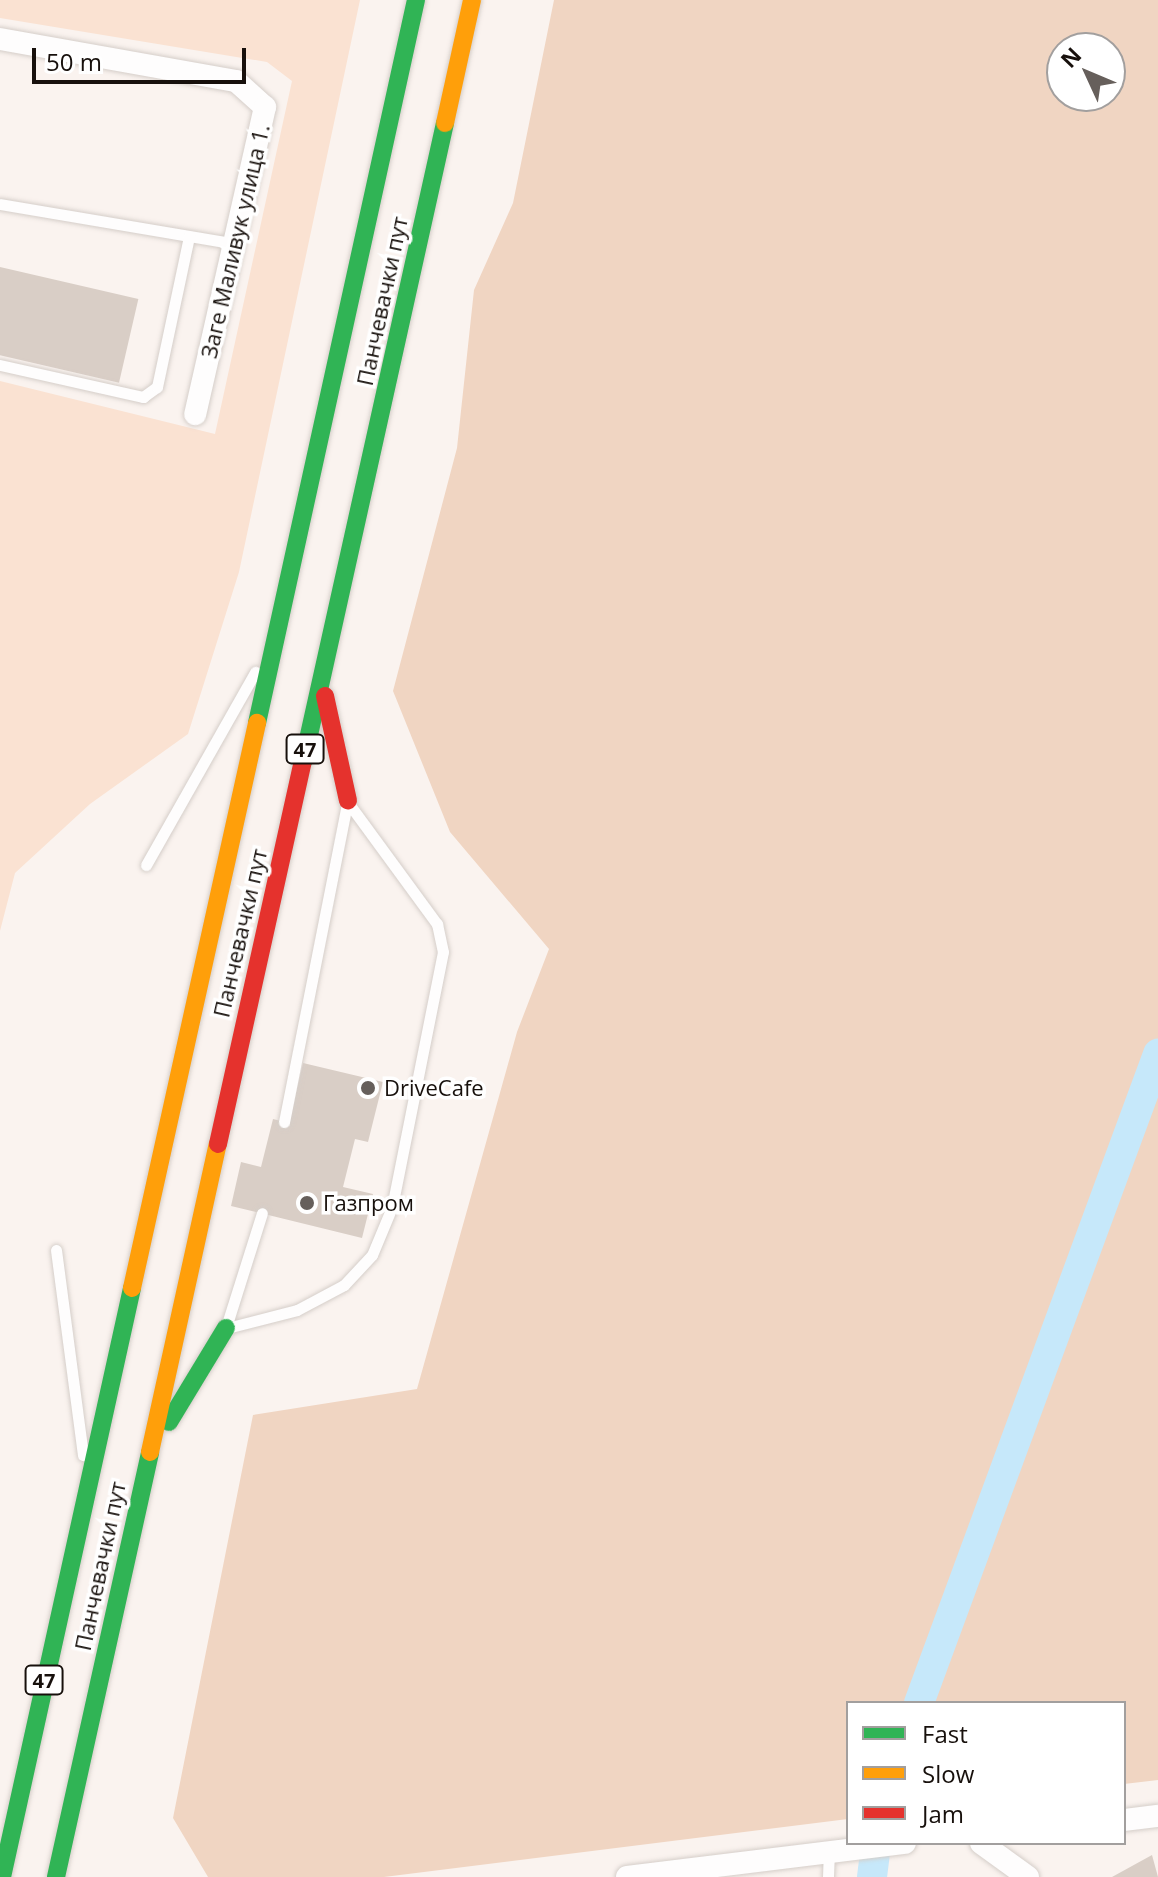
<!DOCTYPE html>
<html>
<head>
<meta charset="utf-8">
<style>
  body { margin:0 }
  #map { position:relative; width:1158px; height:1877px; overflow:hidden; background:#faf3ef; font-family:"Open Sans",sans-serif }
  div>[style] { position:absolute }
  .green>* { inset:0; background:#fae2d2 }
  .forest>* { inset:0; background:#f0d5c2 }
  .canal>* { height:30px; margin:-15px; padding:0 15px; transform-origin:15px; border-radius:15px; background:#c6e8fa }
  .building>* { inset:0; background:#d9cec6; transform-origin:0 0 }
  .roads { filter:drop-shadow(0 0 2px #d5cec9) drop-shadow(0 0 2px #d5cec9) }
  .lane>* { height:11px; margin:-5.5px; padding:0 5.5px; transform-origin:5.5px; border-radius:5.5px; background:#fefdfd }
  .street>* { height:22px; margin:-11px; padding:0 11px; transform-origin:11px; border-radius:11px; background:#fefdfd }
  .fast>* { height:18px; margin:-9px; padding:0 9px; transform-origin:9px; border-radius:9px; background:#30b455 }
  .slow>* { height:18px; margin:-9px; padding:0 9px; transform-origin:9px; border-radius:9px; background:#ff9f0a }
  .jam>* { height:18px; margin:-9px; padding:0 9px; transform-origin:9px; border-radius:9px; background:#e5322d }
  .dots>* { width:22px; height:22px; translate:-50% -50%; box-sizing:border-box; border:4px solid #fff; border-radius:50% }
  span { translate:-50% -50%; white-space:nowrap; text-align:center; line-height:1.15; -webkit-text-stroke:7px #fff; paint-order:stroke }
  .shield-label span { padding:2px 6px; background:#fff; border:2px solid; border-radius:6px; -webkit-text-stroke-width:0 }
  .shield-label { font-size:20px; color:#17100c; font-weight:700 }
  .street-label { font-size:22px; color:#17100c }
  .poi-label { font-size:22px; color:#17100c }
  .left { translate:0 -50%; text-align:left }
  .legend { position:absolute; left:846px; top:1701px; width:280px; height:144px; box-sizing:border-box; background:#fff; border:2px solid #a29f9e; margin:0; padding:10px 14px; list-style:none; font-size:24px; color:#17100c }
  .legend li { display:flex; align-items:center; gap:16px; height:40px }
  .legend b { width:40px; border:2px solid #a29f9e }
  .north { position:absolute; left:1046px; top:32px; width:80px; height:80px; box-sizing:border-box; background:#fff; border:2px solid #a29f9e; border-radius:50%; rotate:314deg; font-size:22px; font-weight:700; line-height:32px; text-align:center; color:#17100c }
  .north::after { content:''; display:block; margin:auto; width:28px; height:36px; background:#665f5b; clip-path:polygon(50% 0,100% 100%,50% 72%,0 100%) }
  .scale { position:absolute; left:32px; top:48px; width:214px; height:36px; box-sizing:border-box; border:4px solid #17100c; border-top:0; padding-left:10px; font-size:24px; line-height:28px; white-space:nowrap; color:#17100c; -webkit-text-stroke:6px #fff; paint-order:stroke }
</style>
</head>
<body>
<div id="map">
  <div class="green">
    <div style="clip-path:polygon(0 0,360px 0,239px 572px,188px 734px,90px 804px,15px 873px,0 931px,0 381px,215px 434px,292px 81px,267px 62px,0 18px)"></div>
  </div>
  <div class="forest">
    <div style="clip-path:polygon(evenodd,554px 0,1158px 0,1158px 1780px,1124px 1784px,1124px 1703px,848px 1703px,848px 1819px,384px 1877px,208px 1877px,173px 1818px,253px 1415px,417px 1389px,517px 1032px,549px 949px,450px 832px,393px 691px,457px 448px,474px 290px,513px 203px,554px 0,1062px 48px,1110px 48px,1110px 96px,1062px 96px,1062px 48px)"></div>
  </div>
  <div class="canal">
    <div style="left:919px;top:1703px;width:692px;rotate:-69.78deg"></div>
    <div style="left:872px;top:1877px;width:34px;rotate:-83deg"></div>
  </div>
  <div class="building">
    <div style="left:0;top:267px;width:142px;height:86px;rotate:13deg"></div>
    <div style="clip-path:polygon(303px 1063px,383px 1082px,368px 1142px,355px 1139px,343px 1187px,373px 1194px,362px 1238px,231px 1206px,241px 1162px,261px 1167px,273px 1119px,289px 1123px)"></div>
    <div style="clip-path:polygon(1152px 1855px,1158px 1877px,1112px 1877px)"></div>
  </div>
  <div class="roads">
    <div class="lane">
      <div style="left:0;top:204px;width:239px;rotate:9.6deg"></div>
      <div style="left:0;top:365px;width:147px;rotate:12.6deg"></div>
      <div style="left:143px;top:397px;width:17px;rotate:-36deg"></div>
      <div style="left:157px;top:387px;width:154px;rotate:-78deg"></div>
      <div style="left:146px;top:865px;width:222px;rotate:-60.5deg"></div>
      <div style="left:284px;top:1122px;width:323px;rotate:-78.8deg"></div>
      <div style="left:56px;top:1250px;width:207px;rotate:82.5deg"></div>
      <div style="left:227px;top:1324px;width:116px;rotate:-72.5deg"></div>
      <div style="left:227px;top:1328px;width:72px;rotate:-14.4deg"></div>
      <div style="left:297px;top:1310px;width:53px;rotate:-28deg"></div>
      <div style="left:344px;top:1285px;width:41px;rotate:-47deg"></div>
      <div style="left:372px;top:1255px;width:52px;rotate:-67.4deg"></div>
      <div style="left:392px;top:1207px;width:260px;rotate:-78.7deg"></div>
      <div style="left:443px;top:952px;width:29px;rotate:-102deg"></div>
      <div style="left:437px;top:924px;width:147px;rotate:-126.2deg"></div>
      <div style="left:828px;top:1877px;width:25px;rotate:-88deg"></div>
    </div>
    <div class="street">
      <div style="left:0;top:39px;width:240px;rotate:10.1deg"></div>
      <div style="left:236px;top:81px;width:39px;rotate:42deg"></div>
      <div style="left:265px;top:107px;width:315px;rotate:102.8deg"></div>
      <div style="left:1124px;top:1820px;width:34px;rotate:-7deg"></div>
      <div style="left:981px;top:1843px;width:58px;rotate:35.9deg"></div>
      <div style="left:627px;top:1877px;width:280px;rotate:-7deg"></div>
    </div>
    <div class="fast">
      <div style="left:257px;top:723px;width:740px;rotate:-77.6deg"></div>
      <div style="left:303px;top:762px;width:655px;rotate:-77.47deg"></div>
      <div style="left:169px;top:1422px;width:110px;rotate:-58.8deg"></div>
      <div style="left:2px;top:1877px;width:603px;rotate:-77.55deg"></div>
      <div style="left:56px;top:1877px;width:435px;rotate:-77.5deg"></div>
    </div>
    <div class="slow">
      <div style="left:445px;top:123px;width:126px;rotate:-77.6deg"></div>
      <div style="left:132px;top:1288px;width:579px;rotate:-77.52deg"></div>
      <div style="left:150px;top:1452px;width:315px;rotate:-77.6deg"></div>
    </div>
    <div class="jam">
      <div style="left:325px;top:696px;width:107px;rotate:77.6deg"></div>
      <div style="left:218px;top:1144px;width:391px;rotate:-77.5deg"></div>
    </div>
  </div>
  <div class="dots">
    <div style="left:368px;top:1088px;background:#665f5b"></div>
    <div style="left:307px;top:1203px;background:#665f5b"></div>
  </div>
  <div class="shield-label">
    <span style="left:305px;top:749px">47</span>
    <span style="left:44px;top:1680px">47</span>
  </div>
  <div class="street-label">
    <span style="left:235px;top:241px;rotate:-77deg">Заге Маливук улица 1.</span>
    <span style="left:382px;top:301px;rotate:-78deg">Панчевачки пут</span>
    <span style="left:240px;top:933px;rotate:-77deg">Панчевачки пут</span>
    <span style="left:100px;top:1566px;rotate:-78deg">Панчевачки пут</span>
  </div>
  <div class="poi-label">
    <span class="left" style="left:384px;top:1088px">DriveCafe</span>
    <span class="left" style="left:323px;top:1203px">Газпром</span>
  </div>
  <ul class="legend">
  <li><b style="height:10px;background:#30b455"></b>Fast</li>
  <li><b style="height:10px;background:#ff9f0a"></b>Slow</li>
  <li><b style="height:10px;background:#e5322d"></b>Jam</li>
  </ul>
  <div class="north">N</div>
  <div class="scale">50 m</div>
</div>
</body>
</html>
